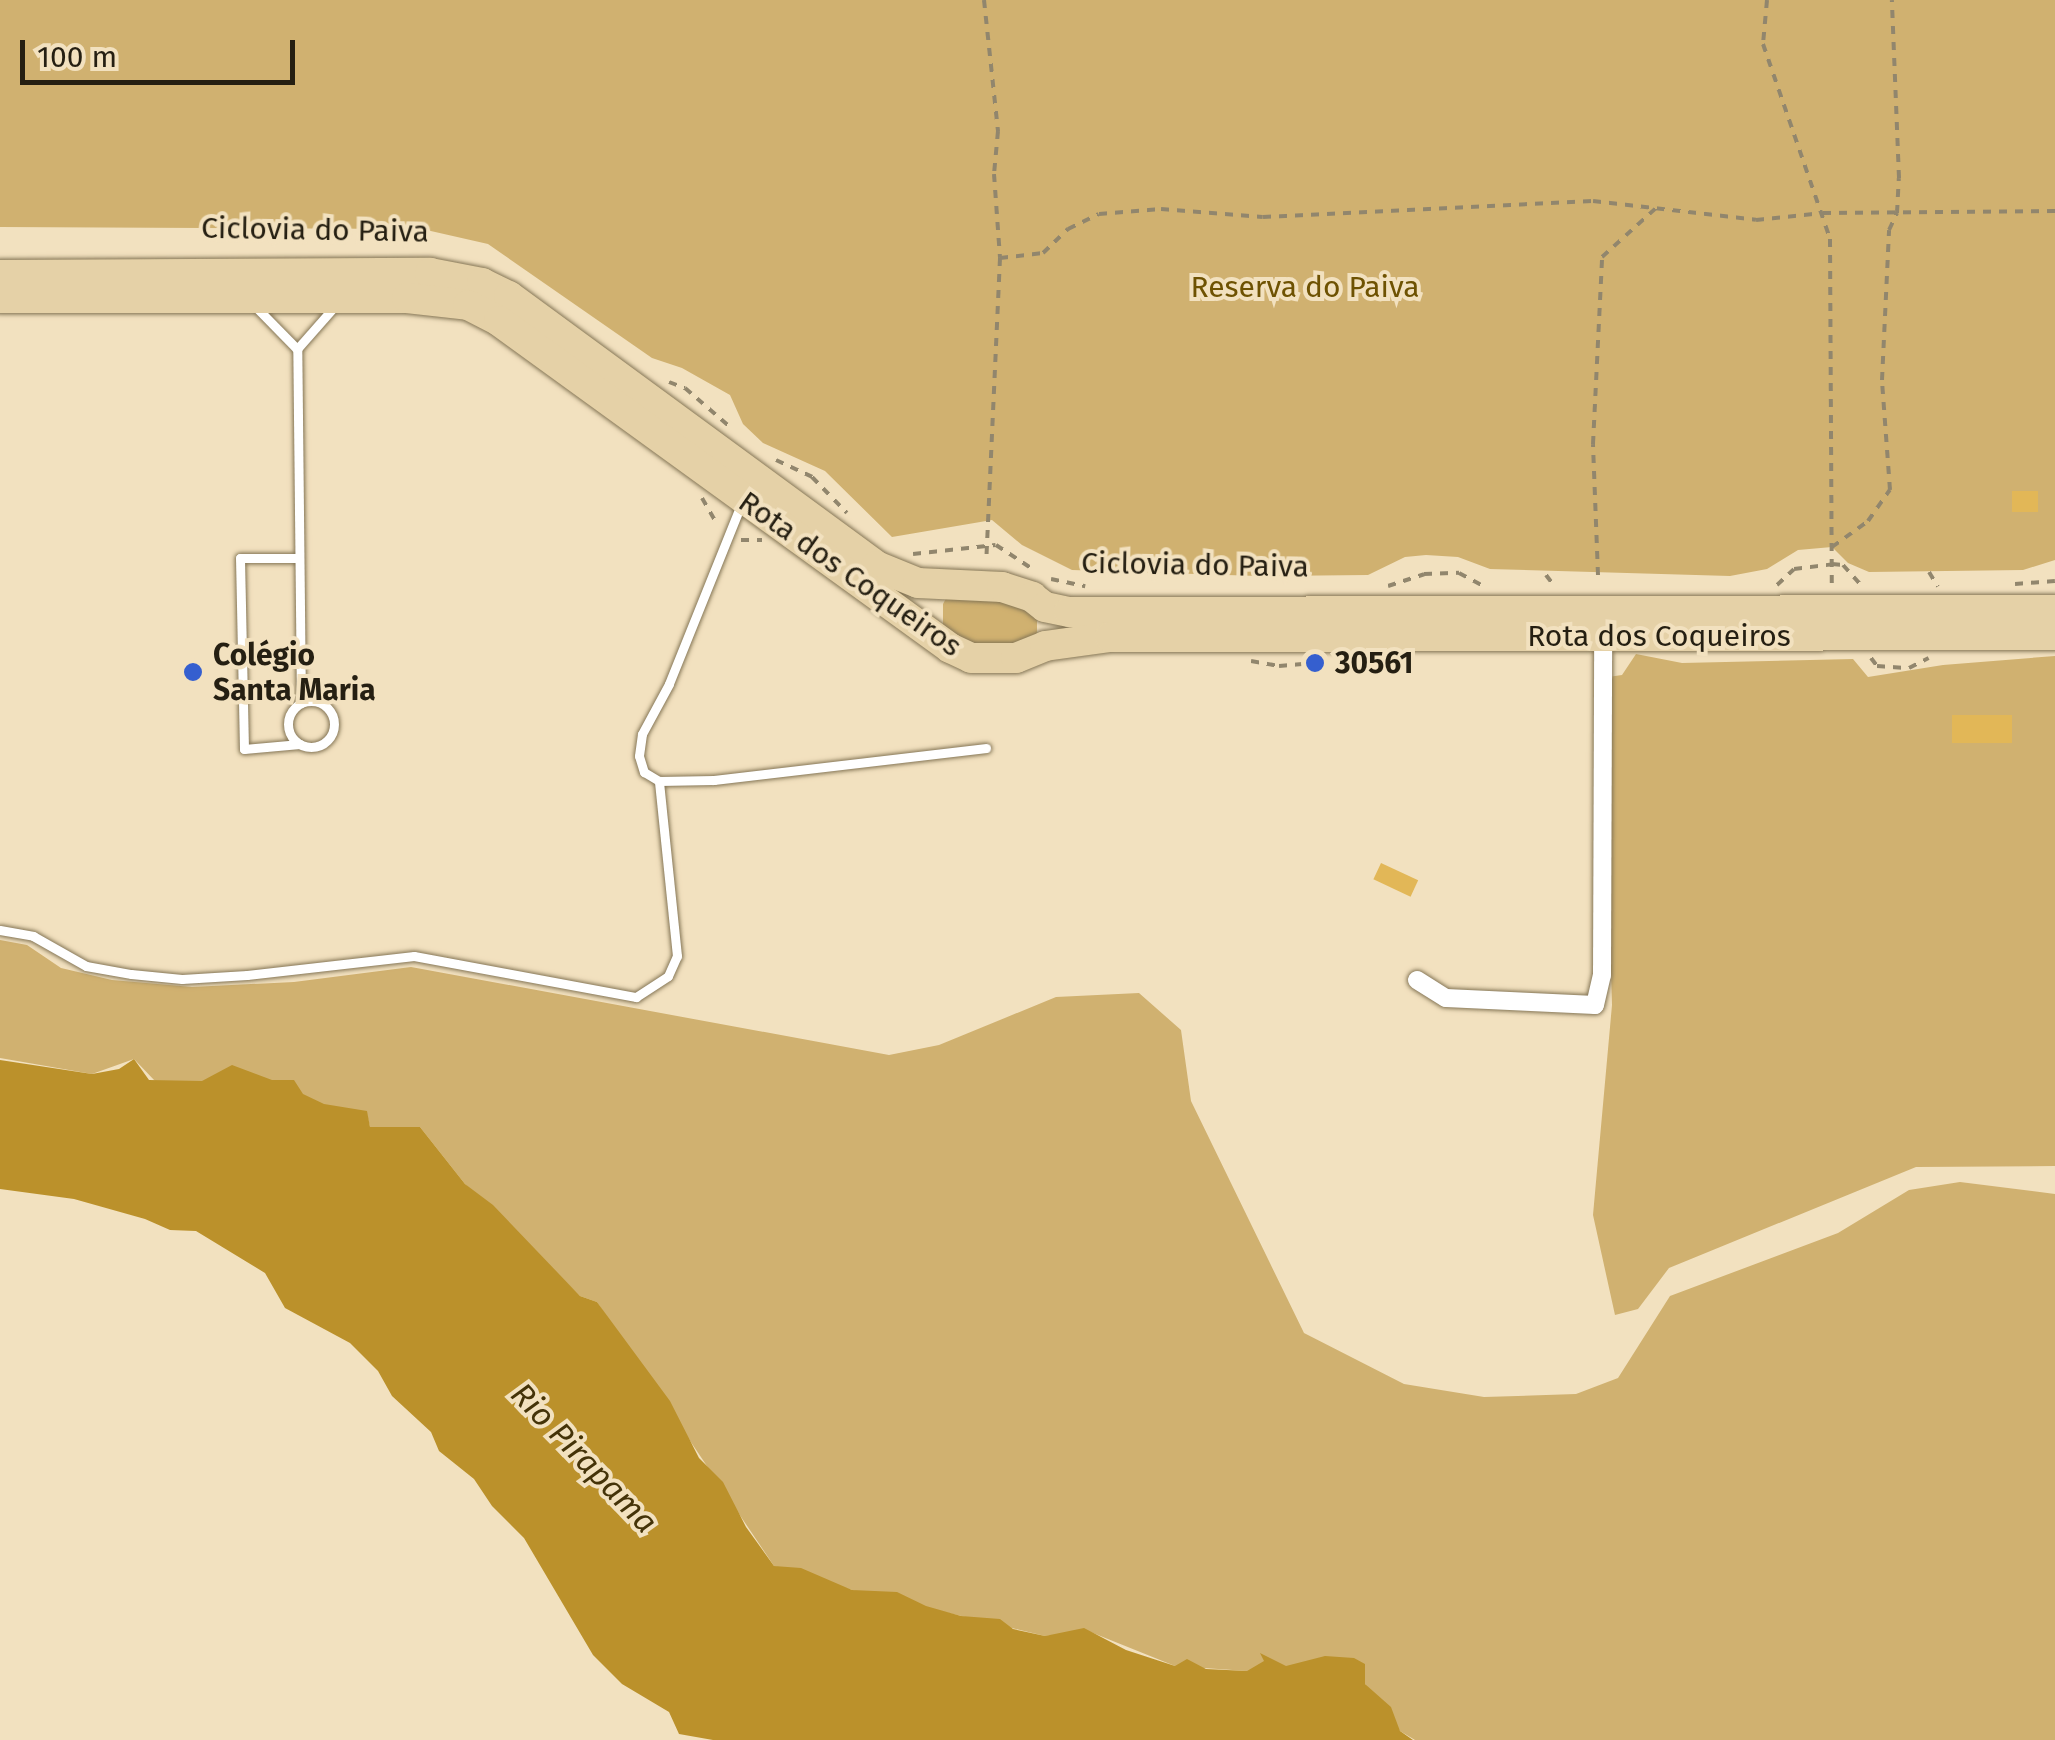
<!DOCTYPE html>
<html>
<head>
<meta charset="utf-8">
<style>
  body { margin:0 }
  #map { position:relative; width:2055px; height:1740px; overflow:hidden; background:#f2e1bf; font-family:"Fira Sans",sans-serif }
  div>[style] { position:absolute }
  .green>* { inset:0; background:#d0b170 }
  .water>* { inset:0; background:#bb912b }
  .building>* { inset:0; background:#e2b757; transform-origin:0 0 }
  .path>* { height:4px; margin-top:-2px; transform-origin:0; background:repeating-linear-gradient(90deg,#91866d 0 8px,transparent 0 16px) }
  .roads { filter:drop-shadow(0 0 2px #857656) drop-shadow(0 0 2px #857656) }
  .service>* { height:9px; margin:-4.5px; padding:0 4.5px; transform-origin:4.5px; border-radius:4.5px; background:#fff }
  .service>.ring { margin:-4.5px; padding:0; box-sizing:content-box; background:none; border:9px solid #fff; border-radius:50% }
  .minor>* { height:18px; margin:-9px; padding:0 9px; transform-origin:9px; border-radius:9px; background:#fff }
  .primary>* { height:30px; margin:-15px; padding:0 15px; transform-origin:15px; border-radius:15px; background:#e5d1a7 }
  .dots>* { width:28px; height:28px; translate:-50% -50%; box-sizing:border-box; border:5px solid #f2e1bf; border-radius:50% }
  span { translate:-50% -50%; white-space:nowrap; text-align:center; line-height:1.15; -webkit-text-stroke:8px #f2e1bf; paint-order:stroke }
  .street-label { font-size:30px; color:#251f12 }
  .park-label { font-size:30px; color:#6e5202 }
  .poi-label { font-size:30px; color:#251f12; font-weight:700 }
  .left { translate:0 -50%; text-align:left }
  .water-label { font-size:32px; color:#443308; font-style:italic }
  .scale { position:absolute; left:20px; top:40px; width:275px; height:45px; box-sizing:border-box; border:5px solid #251f12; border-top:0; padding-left:12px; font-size:30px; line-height:35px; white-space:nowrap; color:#251f12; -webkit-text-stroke:8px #f2e1bf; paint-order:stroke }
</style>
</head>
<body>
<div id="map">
  <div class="green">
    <div style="clip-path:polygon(0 0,2055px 0,2055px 560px,2023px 570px,1869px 572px,1848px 563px,1832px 547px,1798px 550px,1767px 569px,1730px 576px,1490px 569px,1458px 557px,1426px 555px,1405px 557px,1368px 575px,1258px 576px,1072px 570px,1022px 545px,992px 520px,892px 537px,825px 471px,763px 443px,743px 424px,730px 395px,682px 368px,652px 358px,488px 244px,422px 229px,0 227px)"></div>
    <div style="clip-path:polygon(996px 592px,1037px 618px,1037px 634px,1030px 643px,963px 647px,943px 626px,943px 604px,949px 593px)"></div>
    <div style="clip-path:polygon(1636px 654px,1682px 663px,1853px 659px,1868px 677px,1943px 665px,2055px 656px,2055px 1166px,1916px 1167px,1669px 1268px,1638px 1309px,1615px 1315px,1593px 1215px,1612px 1005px,1603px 689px,1608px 677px,1622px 675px)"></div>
    <div style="clip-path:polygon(0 940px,27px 945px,61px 968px,112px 980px,192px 987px,294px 982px,411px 967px,889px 1055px,939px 1045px,1056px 997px,1139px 993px,1181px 1030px,1191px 1101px,1304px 1333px,1404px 1384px,1484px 1397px,1576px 1394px,1618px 1378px,1670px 1296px,1838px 1233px,1909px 1190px,1960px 1182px,2055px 1194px,2055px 1740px,1415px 1740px,1400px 1731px,1365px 1684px,1354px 1659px,1247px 1671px,1175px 1666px,1088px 1631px,1045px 1636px,852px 1590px,774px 1566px,597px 1302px,580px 1296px,465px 1184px,420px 1127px,370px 1127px,366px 1111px,352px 1112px,202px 1081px,155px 1081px,134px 1059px,92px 1074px,0 1058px)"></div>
  </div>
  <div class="water">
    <div style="clip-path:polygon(134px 1059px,149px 1080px,202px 1081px,232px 1065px,272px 1080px,294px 1080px,303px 1094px,324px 1104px,367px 1111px,370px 1127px,420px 1127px,465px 1184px,493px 1205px,580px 1296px,597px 1302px,670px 1401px,699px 1458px,723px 1482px,746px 1527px,774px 1566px,801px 1568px,852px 1590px,897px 1592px,926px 1606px,961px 1616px,1000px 1619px,1013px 1629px,1045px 1636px,1084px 1628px,1126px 1650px,1175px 1666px,1187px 1659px,1206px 1669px,1247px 1671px,1264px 1661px,1260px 1653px,1286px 1666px,1325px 1656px,1354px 1658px,1365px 1664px,1365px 1684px,1391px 1707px,1400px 1731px,1413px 1740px,713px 1740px,679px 1734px,669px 1712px,622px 1684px,593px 1655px,524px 1538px,492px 1506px,474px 1479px,439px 1451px,431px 1432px,392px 1396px,378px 1371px,350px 1343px,285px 1308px,265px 1273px,196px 1231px,170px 1230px,145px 1219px,74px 1199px,0 1189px,0 1060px,92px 1074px,119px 1069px)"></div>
  </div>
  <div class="building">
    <div style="left:2038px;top:491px;width:21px;height:26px;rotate:90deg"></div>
    <div style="left:1952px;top:715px;width:60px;height:28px"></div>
    <div style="left:1381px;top:863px;width:41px;height:18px;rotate:25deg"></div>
  </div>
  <div class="path">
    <div style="left:984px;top:0;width:132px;rotate:83.9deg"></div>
    <div style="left:998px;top:131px;width:43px;rotate:95.3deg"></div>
    <div style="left:994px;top:174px;width:84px;rotate:85.9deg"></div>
    <div style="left:1000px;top:258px;width:303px;rotate:92.6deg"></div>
    <div style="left:1767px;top:0;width:44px;rotate:95.2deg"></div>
    <div style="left:1763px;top:44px;width:206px;rotate:71deg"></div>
    <div style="left:1830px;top:239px;width:349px;rotate:89.7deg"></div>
    <div style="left:1000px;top:258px;width:43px;rotate:-6.6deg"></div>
    <div style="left:1043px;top:253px;width:35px;rotate:-44deg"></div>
    <div style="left:1068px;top:229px;width:34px;rotate:-26deg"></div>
    <div style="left:1099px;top:214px;width:62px;rotate:-4.6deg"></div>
    <div style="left:1161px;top:209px;width:102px;rotate:4.5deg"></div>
    <div style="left:1263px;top:217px;width:330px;rotate:-2.8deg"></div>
    <div style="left:1593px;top:201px;width:164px;rotate:6.6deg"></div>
    <div style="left:1756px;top:220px;width:67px;rotate:-6deg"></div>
    <div style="left:1823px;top:213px;width:232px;rotate:-0.5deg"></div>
    <div style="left:669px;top:382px;width:17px;rotate:21deg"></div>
    <div style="left:685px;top:388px;width:58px;rotate:40.8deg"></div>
    <div style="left:776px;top:460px;width:40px;rotate:25deg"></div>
    <div style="left:812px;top:477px;width:50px;rotate:45.8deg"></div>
    <div style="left:702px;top:498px;width:30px;rotate:60deg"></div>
    <div style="left:741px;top:540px;width:21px"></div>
    <div style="left:1832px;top:547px;width:44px;rotate:-35.8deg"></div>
    <div style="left:1868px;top:521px;width:38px;rotate:-55deg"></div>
    <div style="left:1890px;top:490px;width:110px;rotate:-94.2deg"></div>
    <div style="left:1882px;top:380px;width:150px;rotate:-87.3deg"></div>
    <div style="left:1889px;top:230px;width:19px;rotate:-65deg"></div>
    <div style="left:1897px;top:213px;width:35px;rotate:-87deg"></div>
    <div style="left:1899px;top:178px;width:178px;rotate:-92.3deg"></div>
    <div style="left:913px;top:554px;width:83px;rotate:-6.2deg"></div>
    <div style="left:996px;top:545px;width:45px;rotate:33.3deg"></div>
    <div style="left:1929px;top:572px;width:17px;rotate:59deg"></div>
    <div style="left:1546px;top:575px;width:15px;rotate:53deg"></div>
    <div style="left:1598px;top:575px;width:131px;rotate:-92.2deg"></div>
    <div style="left:1593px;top:444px;width:187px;rotate:-87.2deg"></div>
    <div style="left:1602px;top:257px;width:72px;rotate:-42.2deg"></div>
    <div style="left:1051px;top:579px;width:35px;rotate:12deg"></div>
    <div style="left:2015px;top:584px;width:40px;rotate:-4.3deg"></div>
    <div style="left:1777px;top:585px;width:23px;rotate:-43deg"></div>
    <div style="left:1794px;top:569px;width:38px;rotate:-7deg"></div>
    <div style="left:1832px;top:564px;width:11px;rotate:5deg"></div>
    <div style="left:1843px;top:565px;width:27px;rotate:48deg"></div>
    <div style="left:1388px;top:586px;width:38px;rotate:-18deg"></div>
    <div style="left:1424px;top:574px;width:35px;rotate:-2deg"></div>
    <div style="left:1459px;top:573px;width:27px;rotate:28deg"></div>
    <div style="left:1871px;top:658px;width:10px;rotate:53deg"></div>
    <div style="left:1877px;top:666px;width:32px;rotate:4deg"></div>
    <div style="left:1909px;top:668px;width:22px;rotate:-27deg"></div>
    <div style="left:1251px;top:661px;width:28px;rotate:10deg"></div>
    <div style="left:1279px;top:666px;width:47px;rotate:-4.9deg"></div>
  </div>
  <div class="roads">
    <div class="service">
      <div style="left:253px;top:304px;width:63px;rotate:45.6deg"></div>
      <div style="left:742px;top:502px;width:196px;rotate:111.9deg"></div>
      <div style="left:669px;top:684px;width:57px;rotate:118.4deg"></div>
      <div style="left:642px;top:734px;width:22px;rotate:98deg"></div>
      <div style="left:639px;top:756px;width:17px;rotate:73deg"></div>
      <div style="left:644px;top:772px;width:17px;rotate:31deg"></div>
      <div style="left:659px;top:781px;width:55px;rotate:-1deg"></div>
      <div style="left:714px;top:780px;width:274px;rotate:-6.7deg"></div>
      <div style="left:299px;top:558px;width:59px;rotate:180deg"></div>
      <div style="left:240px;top:558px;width:191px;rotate:88.8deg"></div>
      <div style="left:244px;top:749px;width:56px;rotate:-5.1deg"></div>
      <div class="ring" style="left:288px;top:701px;width:37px;height:37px"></div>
      <div style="left:301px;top:703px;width:354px;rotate:-90.6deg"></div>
      <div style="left:297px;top:349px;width:56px;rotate:-48.6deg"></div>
      <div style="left:0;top:930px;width:34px;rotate:10deg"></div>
      <div style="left:33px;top:936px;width:61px;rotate:29.5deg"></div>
      <div style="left:86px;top:966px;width:46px;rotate:10.1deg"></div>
      <div style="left:131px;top:974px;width:51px;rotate:5.6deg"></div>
      <div style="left:182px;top:979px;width:65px;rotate:-3.5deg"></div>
      <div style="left:247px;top:975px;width:168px;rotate:-6.5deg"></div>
      <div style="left:414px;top:956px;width:226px;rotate:10.5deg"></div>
      <div style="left:636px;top:997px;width:38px;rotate:-33deg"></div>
      <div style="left:668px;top:976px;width:22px;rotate:-66deg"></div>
      <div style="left:677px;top:956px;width:176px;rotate:-95.9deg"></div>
    </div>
    <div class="minor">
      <div style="left:1417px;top:980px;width:34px;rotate:32deg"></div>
      <div style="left:1446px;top:998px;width:149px;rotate:2.7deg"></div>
      <div style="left:1595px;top:1005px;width:31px;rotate:-77deg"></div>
      <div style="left:1602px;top:975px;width:339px;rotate:-89.8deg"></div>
    </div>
    <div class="primary">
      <div style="left:0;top:275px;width:430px;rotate:-0.3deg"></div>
      <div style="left:430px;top:273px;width:53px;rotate:10.9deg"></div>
      <div style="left:482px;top:283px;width:30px;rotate:26deg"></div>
      <div style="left:509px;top:296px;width:456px;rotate:36.3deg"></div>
      <div style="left:876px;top:566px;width:45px;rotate:22deg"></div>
      <div style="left:918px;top:583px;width:84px;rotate:2.7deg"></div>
      <div style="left:1002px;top:587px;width:32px;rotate:18deg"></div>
      <div style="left:1032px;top:597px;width:16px;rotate:38deg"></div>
      <div style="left:1045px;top:607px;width:25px;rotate:12deg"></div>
      <div style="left:1069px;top:612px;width:986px;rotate:-0.12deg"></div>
      <div style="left:0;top:298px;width:407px"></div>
      <div style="left:407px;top:298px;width:61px;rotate:6.5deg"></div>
      <div style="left:468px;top:305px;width:35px;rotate:27deg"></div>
      <div style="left:499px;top:321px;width:557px;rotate:35.94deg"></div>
      <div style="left:950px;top:648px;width:23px;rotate:25deg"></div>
      <div style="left:971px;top:658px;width:45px"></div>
      <div style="left:1016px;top:658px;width:31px;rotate:-22deg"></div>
      <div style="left:1045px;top:646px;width:66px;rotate:-7.9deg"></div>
      <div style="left:1110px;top:637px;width:945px;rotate:-0.12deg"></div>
    </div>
  </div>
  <div class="dots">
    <div style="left:1315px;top:663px;background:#355fcf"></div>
    <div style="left:193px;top:672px;background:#355fcf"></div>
  </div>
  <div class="street-label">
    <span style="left:315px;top:230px;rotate:1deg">Ciclovia do Paiva</span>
    <span style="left:1195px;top:565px;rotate:1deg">Ciclovia do Paiva</span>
    <span style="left:850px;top:574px;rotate:35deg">Rota dos Coqueiros</span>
    <span style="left:1659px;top:636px">Rota dos Coqueiros</span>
  </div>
  <div class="park-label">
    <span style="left:1305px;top:287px">Reserva do Paiva</span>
  </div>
  <div class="poi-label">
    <span class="left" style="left:213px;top:672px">Colégio<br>Santa Maria</span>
    <span class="left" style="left:1335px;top:663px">30561</span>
  </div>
  <div class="water-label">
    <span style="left:584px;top:1458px;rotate:46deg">Rio Pirapama</span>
  </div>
  <div class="scale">100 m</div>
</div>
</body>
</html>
